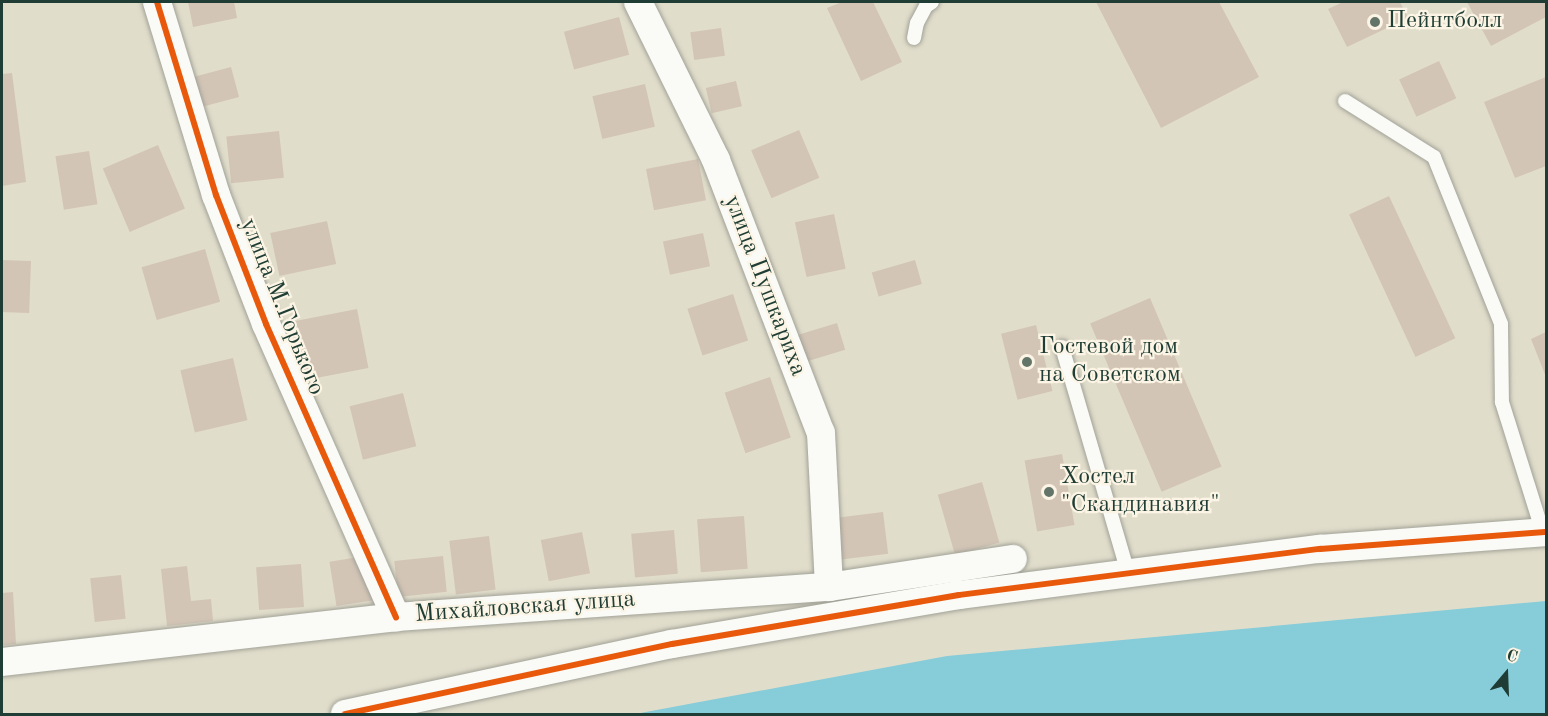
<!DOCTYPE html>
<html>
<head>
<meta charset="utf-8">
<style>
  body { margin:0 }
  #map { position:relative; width:1548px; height:716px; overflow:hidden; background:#e1ddcb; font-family:"Old Standard TT",serif }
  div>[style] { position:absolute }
  .water>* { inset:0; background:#87ccd9 }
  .building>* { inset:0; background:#d3c5b6; transform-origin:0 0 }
  .roads { filter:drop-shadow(0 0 2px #a1a297) drop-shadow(0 0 2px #a1a297) }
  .service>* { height:14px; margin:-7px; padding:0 7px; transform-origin:7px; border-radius:7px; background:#fafaf7 }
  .minor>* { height:28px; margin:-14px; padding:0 14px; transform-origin:14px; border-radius:14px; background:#fafaf7 }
  .cycleway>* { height:6px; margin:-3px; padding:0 3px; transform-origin:3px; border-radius:3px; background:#e8590c }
  .dots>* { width:16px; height:16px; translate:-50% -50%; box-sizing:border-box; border:3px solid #fcf5e5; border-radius:50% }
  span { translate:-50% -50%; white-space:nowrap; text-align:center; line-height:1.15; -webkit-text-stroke:4.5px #fcf5e5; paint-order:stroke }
  .poi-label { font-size:24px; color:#1f3d34 }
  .left { translate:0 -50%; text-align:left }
  .street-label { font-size:24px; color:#1f3d34 }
  .frame { position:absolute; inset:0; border:3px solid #1f3d34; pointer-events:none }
  .north { position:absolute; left:1476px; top:644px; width:60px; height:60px; -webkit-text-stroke:4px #fcf5e5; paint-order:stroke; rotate:19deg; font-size:16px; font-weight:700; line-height:24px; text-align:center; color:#1f3d34 }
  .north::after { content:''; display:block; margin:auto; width:21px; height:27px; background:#1f3d34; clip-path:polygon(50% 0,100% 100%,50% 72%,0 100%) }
</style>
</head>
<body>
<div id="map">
  <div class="water">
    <div style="clip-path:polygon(1546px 601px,1546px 714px,635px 714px,947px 656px)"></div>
  </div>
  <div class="building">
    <div style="clip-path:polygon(188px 2px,234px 2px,237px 18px,193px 27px)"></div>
    <div style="clip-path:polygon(842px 2px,873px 2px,902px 62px,861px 81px,827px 8px)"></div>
    <div style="clip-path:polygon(1096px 2px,1219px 2px,1259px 77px,1161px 128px)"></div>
    <div style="clip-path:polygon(1343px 2px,1400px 2px,1408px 18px,1347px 47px,1328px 9px)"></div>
    <div style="clip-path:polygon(1467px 2px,1546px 2px,1546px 17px,1491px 46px)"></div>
    <div style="left:619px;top:17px;width:39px;height:57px;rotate:75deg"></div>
    <div style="left:721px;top:28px;width:28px;height:31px;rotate:82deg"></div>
    <div style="left:1439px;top:61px;width:41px;height:44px;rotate:65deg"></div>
    <div style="left:231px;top:67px;width:31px;height:39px;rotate:75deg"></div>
    <div style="clip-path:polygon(12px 73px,26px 182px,2px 186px,2px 74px)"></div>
    <div style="clip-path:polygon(1546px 77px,1546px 166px,1515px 178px,1484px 102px)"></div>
    <div style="left:736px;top:81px;width:26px;height:31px;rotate:77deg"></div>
    <div style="left:645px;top:84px;width:44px;height:54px;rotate:77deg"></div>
    <div style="left:799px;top:130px;width:52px;height:52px;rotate:67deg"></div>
    <div style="left:279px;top:131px;width:47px;height:53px;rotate:84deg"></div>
    <div style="left:158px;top:145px;width:69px;height:60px;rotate:67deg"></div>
    <div style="left:89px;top:151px;width:54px;height:34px;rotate:81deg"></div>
    <div style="left:698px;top:159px;width:42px;height:53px;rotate:79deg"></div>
    <div style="left:1389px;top:196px;width:157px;height:44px;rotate:65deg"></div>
    <div style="left:834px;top:214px;width:56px;height:40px;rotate:78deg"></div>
    <div style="left:327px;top:221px;width:44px;height:58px;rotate:78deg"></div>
    <div style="left:703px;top:233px;width:34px;height:41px;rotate:78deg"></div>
    <div style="left:205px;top:249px;width:55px;height:66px;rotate:74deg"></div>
    <div style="left:2px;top:260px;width:29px;height:52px;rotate:2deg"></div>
    <div style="left:915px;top:260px;width:25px;height:45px;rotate:74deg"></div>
    <div style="left:733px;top:294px;width:49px;height:48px;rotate:72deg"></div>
    <div style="left:1150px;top:298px;width:183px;height:65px;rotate:67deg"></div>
    <div style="left:357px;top:309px;width:60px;height:68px;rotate:79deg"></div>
    <div style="left:837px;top:323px;width:28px;height:43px;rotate:73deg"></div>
    <div style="left:1036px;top:325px;width:68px;height:36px;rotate:76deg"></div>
    <div style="clip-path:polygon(1546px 332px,1546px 377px,1531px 339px)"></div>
    <div style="left:233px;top:358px;width:64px;height:54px;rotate:77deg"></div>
    <div style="left:770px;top:377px;width:64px;height:48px;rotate:71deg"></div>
    <div style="left:403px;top:393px;width:55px;height:55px;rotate:76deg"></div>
    <div style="left:1062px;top:454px;width:72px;height:38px;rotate:80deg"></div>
    <div style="left:982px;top:482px;width:63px;height:46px;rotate:74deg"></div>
    <div style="left:883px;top:512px;width:42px;height:47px;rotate:83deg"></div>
    <div style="left:744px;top:516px;width:53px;height:47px;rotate:86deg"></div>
    <div style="left:674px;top:530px;width:44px;height:43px;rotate:85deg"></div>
    <div style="left:582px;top:532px;width:42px;height:42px;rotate:79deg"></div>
    <div style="left:489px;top:536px;width:54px;height:40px;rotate:83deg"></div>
    <div style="left:365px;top:556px;width:45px;height:36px;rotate:81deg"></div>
    <div style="left:443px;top:556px;width:36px;height:49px;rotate:84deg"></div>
    <div style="left:301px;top:564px;width:43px;height:45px;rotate:86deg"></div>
    <div style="clip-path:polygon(187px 566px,191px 601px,211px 599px,213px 621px,167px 626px,161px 569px)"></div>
    <div style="left:121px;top:575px;width:44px;height:31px;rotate:84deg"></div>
    <div style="clip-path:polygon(13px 592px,16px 644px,2px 645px,2px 593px)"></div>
  </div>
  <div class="roads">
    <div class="service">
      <div style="left:914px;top:38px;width:15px;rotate:-79deg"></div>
      <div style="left:917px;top:23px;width:19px;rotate:-62deg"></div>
      <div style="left:926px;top:6px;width:7px;rotate:-34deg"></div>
      <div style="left:1345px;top:101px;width:105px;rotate:32.2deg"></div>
      <div style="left:1434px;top:157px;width:180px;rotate:68.1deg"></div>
      <div style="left:1501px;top:324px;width:78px;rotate:89.3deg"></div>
      <div style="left:1502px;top:402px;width:137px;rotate:72.6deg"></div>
      <div style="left:1062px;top:347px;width:234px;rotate:73.7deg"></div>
    </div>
    <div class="minor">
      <div style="left:157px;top:2px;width:202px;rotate:73deg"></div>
      <div style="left:216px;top:195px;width:138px;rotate:68.8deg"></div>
      <div style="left:266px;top:324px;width:321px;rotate:66.1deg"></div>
      <div style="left:638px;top:2px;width:176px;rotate:63.7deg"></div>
      <div style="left:716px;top:160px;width:292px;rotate:69deg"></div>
      <div style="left:821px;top:433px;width:154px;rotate:87deg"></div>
      <div style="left:2px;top:662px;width:397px;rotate:-6.5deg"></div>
      <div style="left:396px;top:617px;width:434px;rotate:-4deg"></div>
      <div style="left:829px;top:587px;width:186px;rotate:-8.7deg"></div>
      <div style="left:345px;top:714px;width:334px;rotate:-12.1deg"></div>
      <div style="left:672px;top:644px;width:291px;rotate:-9.7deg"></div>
      <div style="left:959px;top:595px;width:364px;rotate:-7.3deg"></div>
      <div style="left:1320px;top:549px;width:227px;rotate:-4.3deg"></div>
    </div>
  </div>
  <div class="cycleway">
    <div style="left:157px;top:2px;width:202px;rotate:73deg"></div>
    <div style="left:216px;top:195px;width:138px;rotate:68.8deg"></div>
    <div style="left:266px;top:324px;width:321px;rotate:66.1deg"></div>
    <div style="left:345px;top:714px;width:334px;rotate:-12.1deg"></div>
    <div style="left:672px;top:644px;width:291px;rotate:-9.7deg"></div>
    <div style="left:959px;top:595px;width:364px;rotate:-7.3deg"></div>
    <div style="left:1320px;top:549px;width:227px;rotate:-4.3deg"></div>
  </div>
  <div class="dots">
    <div style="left:1375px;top:22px;background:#637569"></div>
    <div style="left:1027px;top:362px;background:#637569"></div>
    <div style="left:1049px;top:492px;background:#637569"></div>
  </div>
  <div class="poi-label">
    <span class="left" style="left:1387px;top:22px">Пейнтболл</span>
    <span class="left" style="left:1039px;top:362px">Гостевой дом<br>на Советском</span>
    <span class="left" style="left:1061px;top:492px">Хостел<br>"Скандинавия"</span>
  </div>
  <div class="street-label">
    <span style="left:764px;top:286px;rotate:69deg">улица Пушкариха</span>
    <span style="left:281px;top:307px;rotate:68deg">улица М.Горького</span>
    <span style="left:525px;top:608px;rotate:-4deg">Михайловская улица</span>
  </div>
  <div class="frame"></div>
  <div class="north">С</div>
</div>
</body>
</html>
